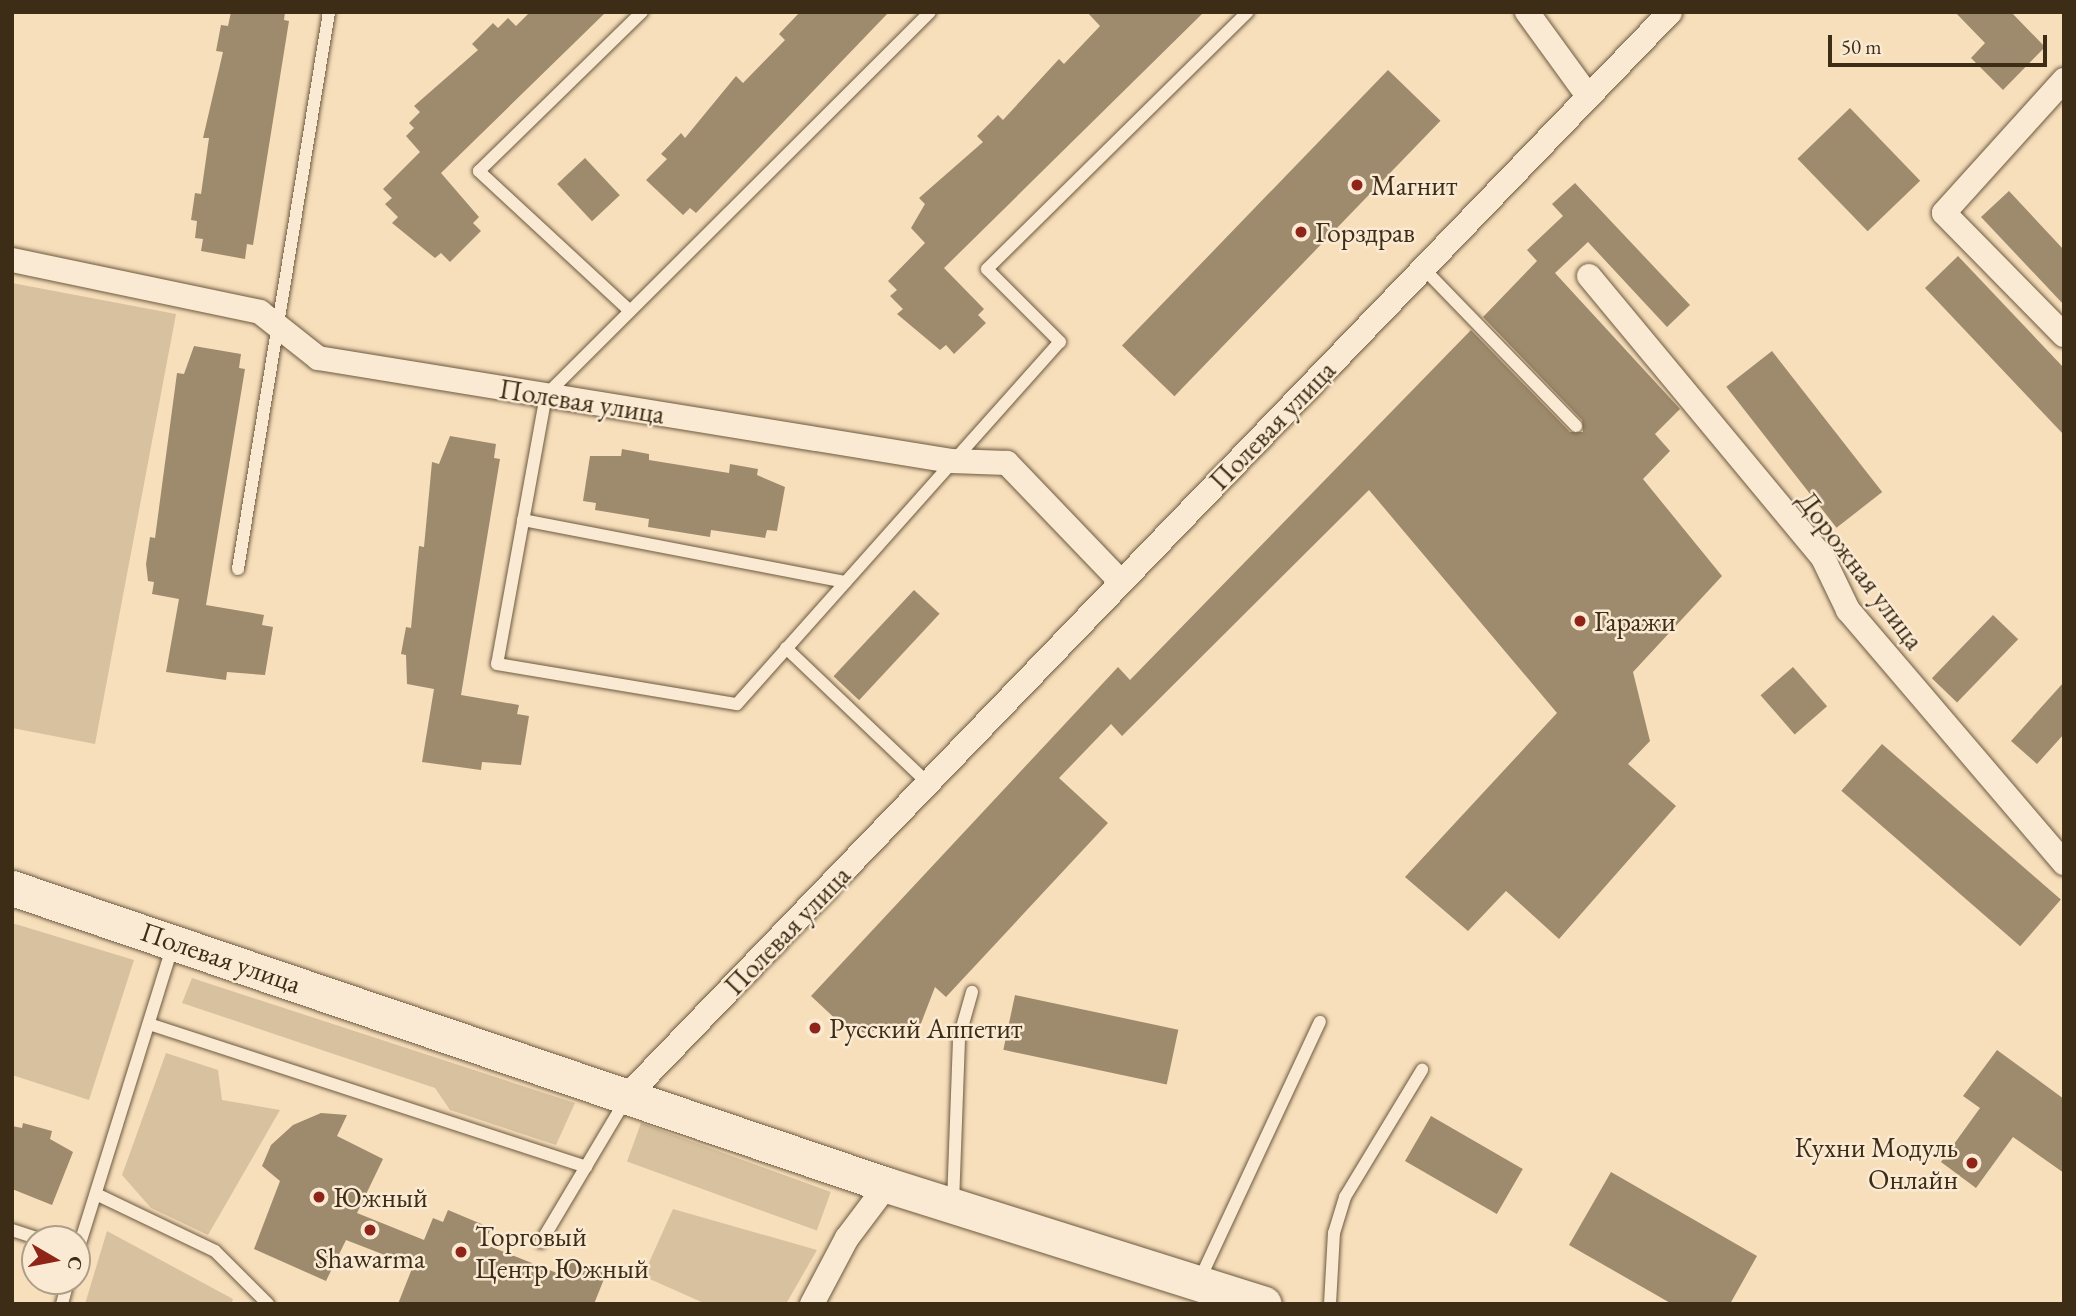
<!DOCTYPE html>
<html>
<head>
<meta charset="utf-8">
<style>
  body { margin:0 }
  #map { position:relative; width:2076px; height:1316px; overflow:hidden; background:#f8dfbb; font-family:"EB Garamond",serif }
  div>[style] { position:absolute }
  .green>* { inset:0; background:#d8c19f; transform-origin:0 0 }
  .building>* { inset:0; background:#9e8a6c; transform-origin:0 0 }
  .roads { filter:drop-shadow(0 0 2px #6c5a40) drop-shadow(0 0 2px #6c5a40) }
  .lane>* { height:12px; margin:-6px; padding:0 6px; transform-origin:6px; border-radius:6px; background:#faead3 }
  .street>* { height:24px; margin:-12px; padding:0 12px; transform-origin:12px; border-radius:12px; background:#faead3 }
  .secondary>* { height:35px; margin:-17.5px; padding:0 17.5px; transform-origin:17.5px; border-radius:17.5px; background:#faead3 }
  .dots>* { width:19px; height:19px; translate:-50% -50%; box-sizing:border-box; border:4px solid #faead3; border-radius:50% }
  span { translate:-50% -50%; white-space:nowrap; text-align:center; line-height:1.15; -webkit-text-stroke:5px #faead3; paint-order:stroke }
  .poi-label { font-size:28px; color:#3d2d17 }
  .left { translate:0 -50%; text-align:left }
  .right { translate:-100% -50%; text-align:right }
  .street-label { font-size:28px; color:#3d2d17 }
  .frame { position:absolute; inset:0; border:14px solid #3d2d17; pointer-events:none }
  .north { position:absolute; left:21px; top:1225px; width:70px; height:70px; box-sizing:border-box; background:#faead3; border:2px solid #ae9e88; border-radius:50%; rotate:100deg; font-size:19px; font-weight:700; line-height:28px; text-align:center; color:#3d2d17 }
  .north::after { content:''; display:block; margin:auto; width:24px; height:32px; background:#8f2418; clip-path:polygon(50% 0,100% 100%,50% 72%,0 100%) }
  .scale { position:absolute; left:1828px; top:35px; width:219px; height:32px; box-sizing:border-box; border:4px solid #3d2d17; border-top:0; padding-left:9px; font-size:21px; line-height:24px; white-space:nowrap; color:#3d2d17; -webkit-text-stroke:5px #faead3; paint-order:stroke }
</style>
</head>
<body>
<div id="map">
  <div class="green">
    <div style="clip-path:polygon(12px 283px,176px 314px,95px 744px,12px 728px)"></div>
    <div style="clip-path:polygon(12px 923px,134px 960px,89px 1100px,12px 1075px)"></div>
    <div style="clip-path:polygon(192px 978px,575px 1103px,556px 1145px,450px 1110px,435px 1088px,182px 1003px)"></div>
    <div style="clip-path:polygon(166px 1053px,218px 1070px,222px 1100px,280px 1110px,208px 1235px,151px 1208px,122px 1175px)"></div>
    <div style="left:641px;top:1123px;width:202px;height:41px;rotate:20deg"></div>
    <div style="clip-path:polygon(673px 1209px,817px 1250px,786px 1304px,706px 1304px,643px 1276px)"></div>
    <div style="clip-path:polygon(107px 1231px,233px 1299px,231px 1304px,85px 1304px)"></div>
  </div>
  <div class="building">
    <div style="clip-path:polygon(231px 12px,285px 12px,284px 20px,289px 21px,253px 245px,247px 244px,245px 259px,201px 251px,203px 239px,195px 238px,197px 221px,191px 220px,195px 193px,201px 194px,209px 138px,203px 138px,223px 52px,216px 51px,221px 25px,228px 26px)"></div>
    <div style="clip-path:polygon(530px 12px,606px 12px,441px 173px,479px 217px,473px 223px,481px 231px,450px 262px,441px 253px,435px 258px,392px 223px,398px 217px,385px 204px,392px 198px,383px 189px,420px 152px,406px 136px,414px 128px,409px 123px,420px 112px,414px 106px,478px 50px,472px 44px,493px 23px,498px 28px,508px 18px,516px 26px)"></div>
    <div style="clip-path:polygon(800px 12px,889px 12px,696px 213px,690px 208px,683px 215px,646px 180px,667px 159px,661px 154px,681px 133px,685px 138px,736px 76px,743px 83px,785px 40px,779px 34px)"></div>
    <div style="clip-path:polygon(1087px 12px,1204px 12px,944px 268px,984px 309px,978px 315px,986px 323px,954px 354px,946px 345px,940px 350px,897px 314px,903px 309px,890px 296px,897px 290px,888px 281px,925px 243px,911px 228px,925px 204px,919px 198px,983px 142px,977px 136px,998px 115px,1003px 120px,1059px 59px,1064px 64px,1100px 26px)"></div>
    <div style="clip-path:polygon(1955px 12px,2011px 12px,2045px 47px,2003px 90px,1971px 58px,1985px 43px)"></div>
    <div style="left:1388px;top:70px;width:73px;height:383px;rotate:44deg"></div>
    <div style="left:1850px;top:108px;width:101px;height:73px;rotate:46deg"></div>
    <div style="left:585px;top:158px;width:51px;height:38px;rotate:47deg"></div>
    <div style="clip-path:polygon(1575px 183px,1690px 305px,1667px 327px,1588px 242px,1555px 273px,1680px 409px,1655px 434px,1670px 451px,1643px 479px,1722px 576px,1633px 672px,1650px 741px,1628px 764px,1676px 806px,1559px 939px,1506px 891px,1468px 931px,1405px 877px,1557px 713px,1369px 490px,1122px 736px,1111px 724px,1059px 778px,1108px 823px,946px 997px,935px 987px,915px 1039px,880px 1027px,868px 1034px,842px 1025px,811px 996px,1118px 667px,1130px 680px,1471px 330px,1570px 432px,1583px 432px,1582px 420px,1483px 317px,1537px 261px,1527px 250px,1563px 216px,1552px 204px)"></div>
    <div style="clip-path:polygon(2009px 191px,2064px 250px,2064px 305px,1981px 217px)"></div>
    <div style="clip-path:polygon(1958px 256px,2064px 368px,2064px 435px,1925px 288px)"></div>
    <div style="clip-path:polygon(194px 346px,241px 354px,239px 368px,245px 369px,206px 605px,264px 615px,262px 625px,273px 627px,265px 675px,227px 672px,226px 680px,166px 672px,179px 599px,152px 594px,154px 582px,148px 581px,146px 564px,150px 537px,155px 538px,177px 373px,184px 374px)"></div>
    <div style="left:1772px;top:351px;width:179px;height:58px;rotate:52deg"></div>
    <div style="clip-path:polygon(450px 436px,496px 444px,494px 458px,500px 459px,461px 695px,519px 705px,517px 714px,529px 716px,521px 765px,482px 762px,481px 770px,422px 762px,434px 689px,407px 684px,406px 655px,401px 654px,406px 627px,411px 628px,419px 546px,424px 547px,432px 462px,439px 464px)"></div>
    <div style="clip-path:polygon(622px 449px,649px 454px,649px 460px,729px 473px,730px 464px,758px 469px,757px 475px,785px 487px,777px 531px,767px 530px,765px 538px,711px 530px,710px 537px,648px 527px,649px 519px,595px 510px,596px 503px,583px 501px,590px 456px,621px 456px)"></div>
    <div style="left:914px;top:590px;width:35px;height:118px;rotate:43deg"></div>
    <div style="left:1993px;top:615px;width:35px;height:88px;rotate:44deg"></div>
    <div style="left:1793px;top:667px;width:52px;height:43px;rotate:49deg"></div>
    <div style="clip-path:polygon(2064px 682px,2064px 734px,2037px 764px,2011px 741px)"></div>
    <div style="left:1882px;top:744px;width:237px;height:62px;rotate:41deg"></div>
    <div style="left:1015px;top:995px;width:167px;height:56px;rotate:12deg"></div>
    <div style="clip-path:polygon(1997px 1050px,2064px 1099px,2064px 1173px,2013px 1137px,1976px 1188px,1941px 1162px,1980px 1108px,1963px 1096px)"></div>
    <div style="clip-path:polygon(321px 1113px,347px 1115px,337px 1136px,383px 1159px,357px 1213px,424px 1240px,433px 1218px,443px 1222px,448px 1210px,491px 1228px,484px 1244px,562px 1275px,568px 1259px,606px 1274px,594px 1304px,398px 1304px,413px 1266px,346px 1240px,326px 1281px,254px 1249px,280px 1181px,262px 1166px,271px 1145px,293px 1125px)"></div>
    <div style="left:1431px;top:1116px;width:106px;height:52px;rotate:30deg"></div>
    <div style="clip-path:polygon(23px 1123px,52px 1131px,50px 1139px,73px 1152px,52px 1205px,12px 1189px,12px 1126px,22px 1128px)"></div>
    <div style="clip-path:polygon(1611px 1172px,1757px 1256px,1730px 1304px,1672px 1304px,1569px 1245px)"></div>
  </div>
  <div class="roads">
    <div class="lane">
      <div style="left:930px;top:12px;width:542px;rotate:135.07deg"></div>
      <div style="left:546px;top:395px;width:273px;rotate:100.3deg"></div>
      <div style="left:497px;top:664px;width:243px;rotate:9.5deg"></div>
      <div style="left:737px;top:704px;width:485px;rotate:-48.3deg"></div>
      <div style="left:1060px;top:342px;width:103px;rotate:-135deg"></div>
      <div style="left:987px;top:269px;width:366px;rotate:-44.6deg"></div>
      <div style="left:1423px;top:268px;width:220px;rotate:45.9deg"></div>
      <div style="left:630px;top:311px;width:206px;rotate:-137.2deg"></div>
      <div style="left:479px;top:171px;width:228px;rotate:-44.3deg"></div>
      <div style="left:523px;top:520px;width:328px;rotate:10.9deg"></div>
      <div style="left:238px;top:569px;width:564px;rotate:-80.72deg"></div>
      <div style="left:786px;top:648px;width:196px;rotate:43.6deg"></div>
      <div style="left:149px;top:1024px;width:460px;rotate:18.1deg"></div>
      <div style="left:96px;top:1194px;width:132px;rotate:25.6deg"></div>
      <div style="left:215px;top:1251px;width:75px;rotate:45deg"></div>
      <div style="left:953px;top:1203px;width:165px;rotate:-87.9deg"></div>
      <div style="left:959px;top:1038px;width:48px;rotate:-74.2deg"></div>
      <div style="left:12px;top:1230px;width:29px;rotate:18deg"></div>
      <div style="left:541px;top:1242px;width:168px;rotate:-59.2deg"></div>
      <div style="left:77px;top:1253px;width:323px;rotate:-72.7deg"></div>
      <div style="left:1199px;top:1281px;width:286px;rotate:-65deg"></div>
      <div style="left:62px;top:1304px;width:24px;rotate:-75deg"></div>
      <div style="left:1330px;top:1304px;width:71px;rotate:-86.8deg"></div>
      <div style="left:1334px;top:1233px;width:38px;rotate:-73deg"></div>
      <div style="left:1345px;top:1197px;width:149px;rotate:-58.8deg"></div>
    </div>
    <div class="street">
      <div style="left:1527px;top:12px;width:104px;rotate:54deg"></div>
      <div style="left:2064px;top:80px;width:179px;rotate:132.1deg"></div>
      <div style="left:1944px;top:213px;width:171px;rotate:45.5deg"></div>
      <div style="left:12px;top:260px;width:253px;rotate:11.8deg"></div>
      <div style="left:260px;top:312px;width:74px;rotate:38.4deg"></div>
      <div style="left:318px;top:358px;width:641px;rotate:9.24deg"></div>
      <div style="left:951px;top:461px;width:56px;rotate:2deg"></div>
      <div style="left:1007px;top:463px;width:165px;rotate:46.2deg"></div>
      <div style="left:1589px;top:276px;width:366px;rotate:50.3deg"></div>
      <div style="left:1823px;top:558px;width:58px;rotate:64.3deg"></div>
      <div style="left:1848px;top:610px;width:333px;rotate:49.5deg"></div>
      <div style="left:627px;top:1096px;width:1504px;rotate:-46.1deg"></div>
      <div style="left:812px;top:1304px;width:75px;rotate:-62.1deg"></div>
      <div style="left:847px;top:1238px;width:66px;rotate:-53deg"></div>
    </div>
    <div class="secondary">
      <div style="left:12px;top:888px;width:924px;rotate:18.75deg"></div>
      <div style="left:887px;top:1185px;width:395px;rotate:17.5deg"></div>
    </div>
  </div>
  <div class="dots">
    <div style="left:1357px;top:185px;background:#8f2418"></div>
    <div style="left:1301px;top:232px;background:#8f2418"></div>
    <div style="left:1580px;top:621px;background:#8f2418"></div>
    <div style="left:815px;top:1028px;background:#8f2418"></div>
    <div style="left:1972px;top:1163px;background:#8f2418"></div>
    <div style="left:319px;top:1197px;background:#8f2418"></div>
    <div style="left:370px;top:1230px;background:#8f2418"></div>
    <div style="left:461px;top:1252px;background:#8f2418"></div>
  </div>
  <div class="poi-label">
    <span class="left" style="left:1371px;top:185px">Магнит</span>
    <span class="left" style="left:1315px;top:232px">Горздрав</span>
    <span class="left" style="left:1594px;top:621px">Гаражи</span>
    <span class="left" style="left:829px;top:1028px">Русский Аппетит</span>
    <span class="right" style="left:1958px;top:1163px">Кухни Модуль<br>Онлайн</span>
    <span class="left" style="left:333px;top:1197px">Южный</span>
    <span class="left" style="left:475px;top:1252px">Торговый<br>Центр Южный</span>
    <span style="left:370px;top:1258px">Shawarma</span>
  </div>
  <div class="street-label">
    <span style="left:582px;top:401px;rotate:9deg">Полевая улица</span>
    <span style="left:1272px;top:425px;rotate:-46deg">Полевая улица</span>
    <span style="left:1861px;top:570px;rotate:53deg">Дорожная улица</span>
    <span style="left:787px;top:930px;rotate:-46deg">Полевая улица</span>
    <span style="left:221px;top:957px;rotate:19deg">Полевая улица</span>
  </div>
  <div class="frame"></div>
  <div class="north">С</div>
  <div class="scale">50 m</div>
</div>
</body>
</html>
